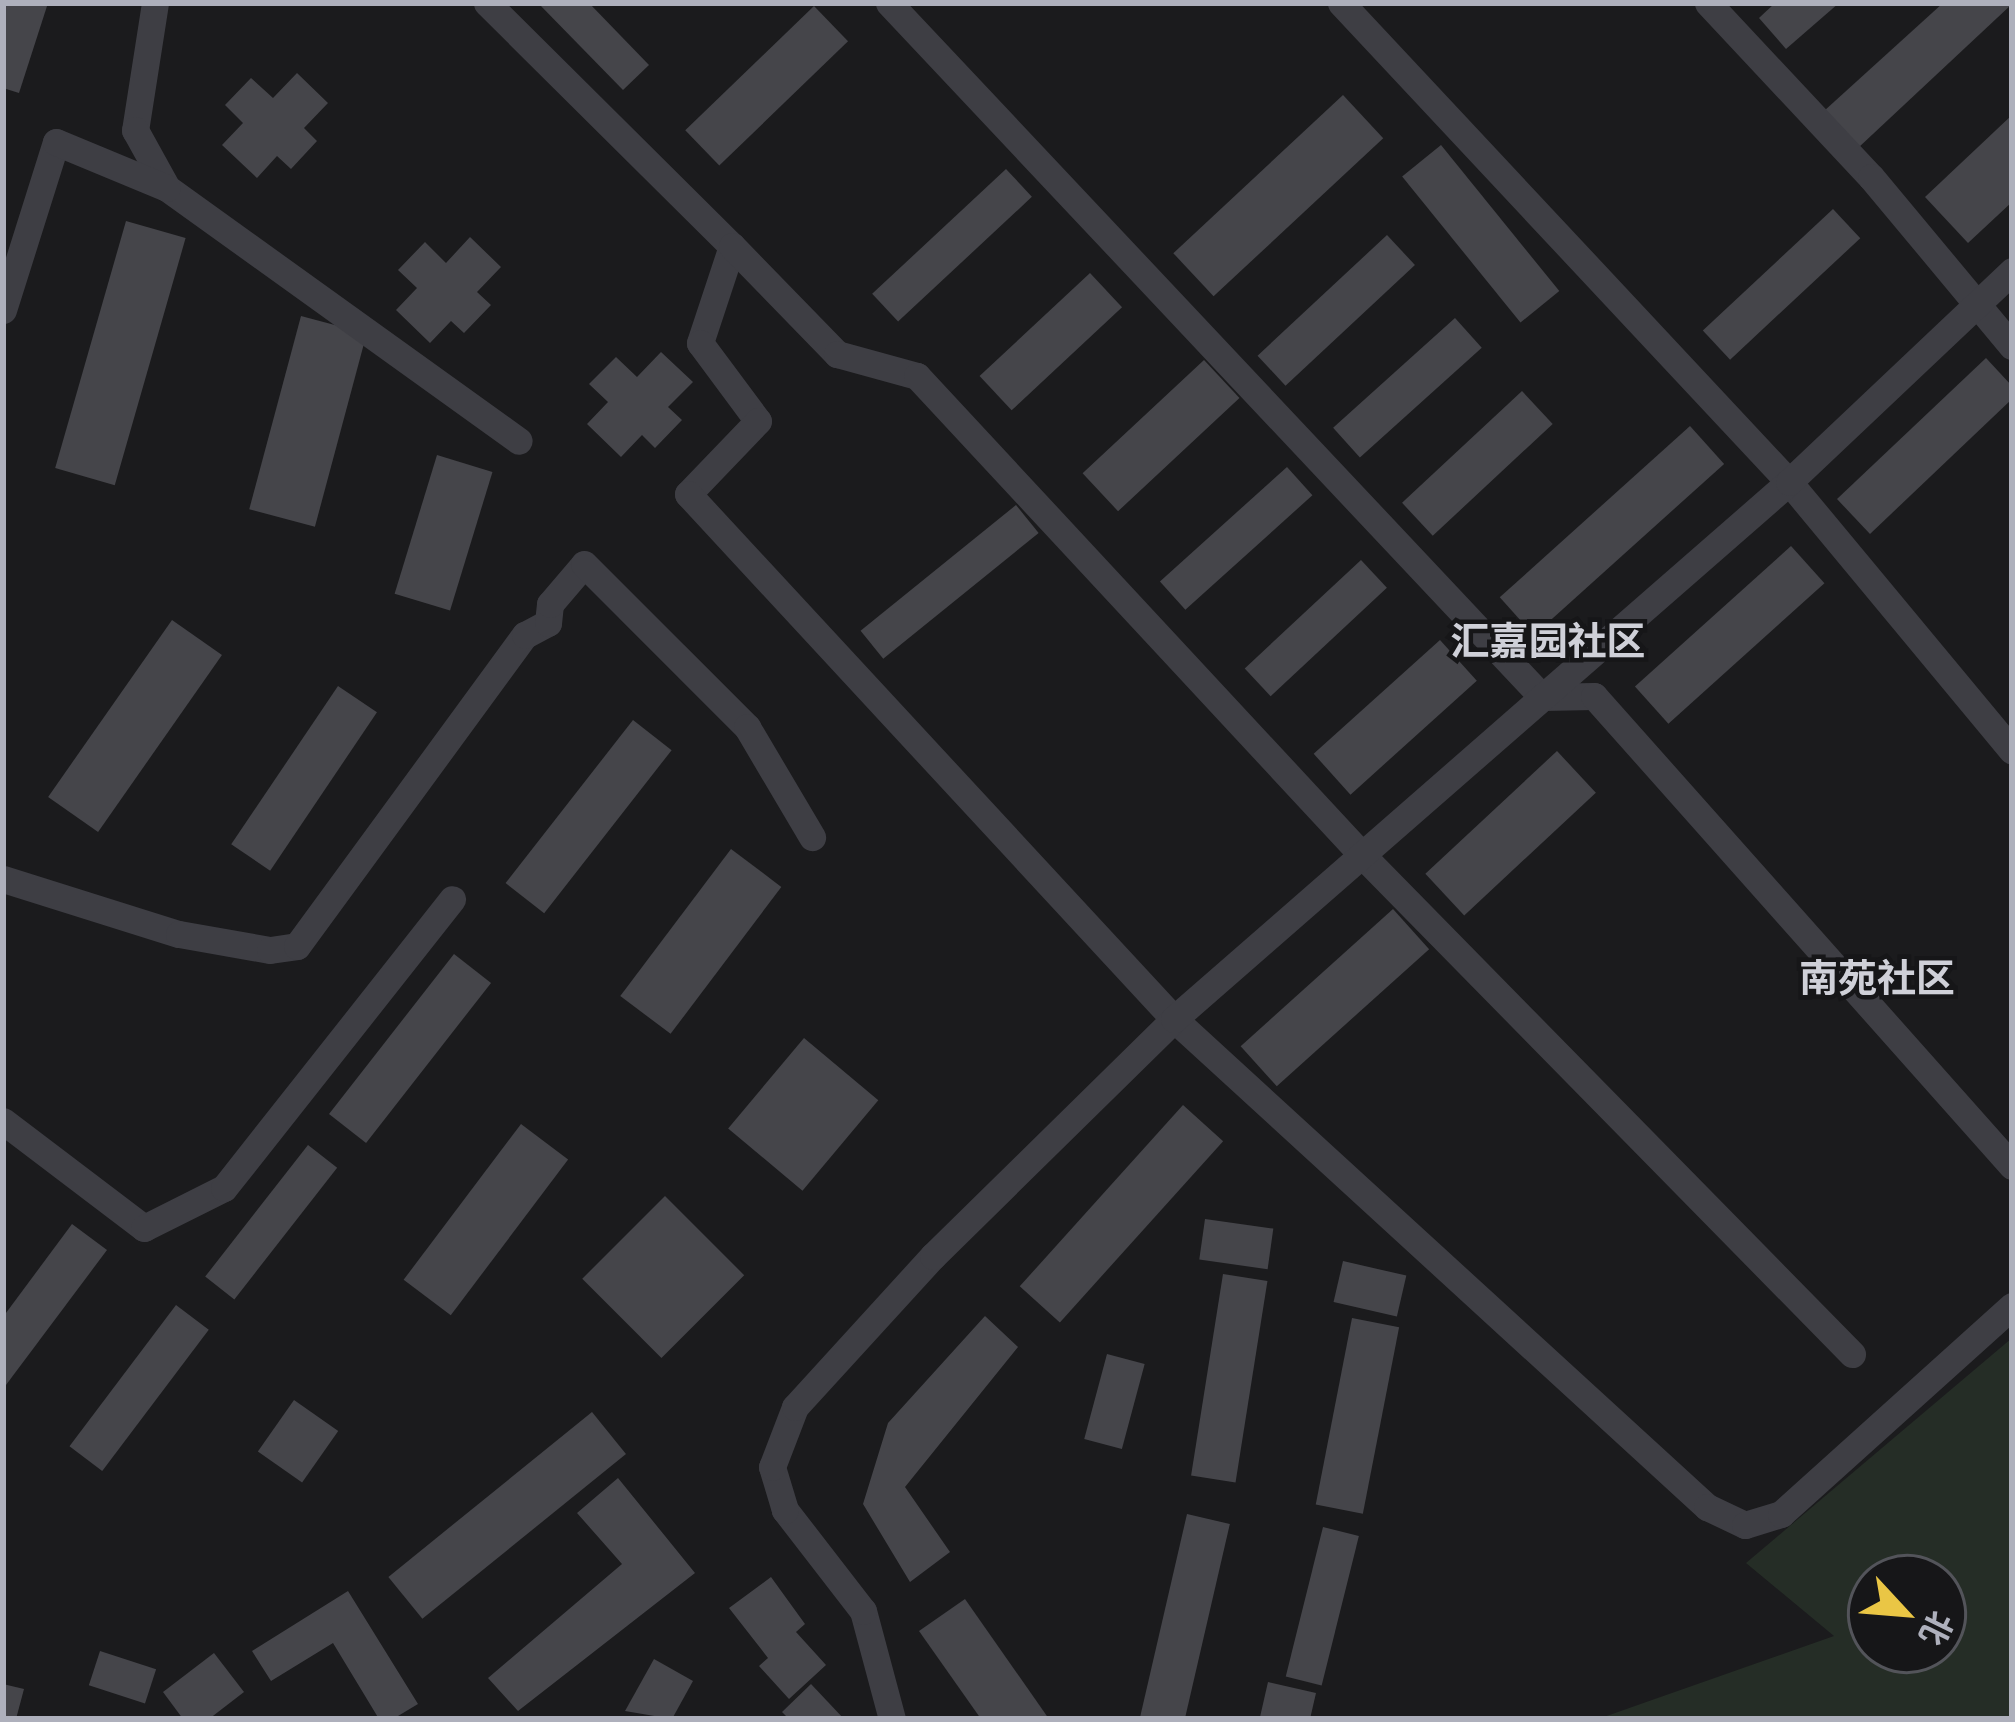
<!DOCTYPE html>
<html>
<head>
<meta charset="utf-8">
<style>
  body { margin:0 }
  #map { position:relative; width:2015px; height:1722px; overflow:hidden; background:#1b1b1d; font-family:Quicksand,"Noto Sans SC",sans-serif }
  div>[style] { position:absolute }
  .green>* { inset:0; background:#252d26 }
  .building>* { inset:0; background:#45454a; transform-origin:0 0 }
  .street>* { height:27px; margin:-13.5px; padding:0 13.5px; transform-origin:13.5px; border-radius:13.5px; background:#3e3e44 }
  span { translate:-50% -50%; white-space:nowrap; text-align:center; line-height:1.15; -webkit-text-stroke:9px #161618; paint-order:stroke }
  .neighbourhood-label { font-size:39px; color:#cfd0d8; font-weight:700 }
  .frame { position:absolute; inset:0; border:6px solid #aeb0bc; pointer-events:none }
  .north { position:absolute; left:1847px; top:1554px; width:120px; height:120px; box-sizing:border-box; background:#161618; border:3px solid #53545a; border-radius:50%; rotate:116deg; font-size:33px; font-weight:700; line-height:48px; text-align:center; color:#aeb0bc }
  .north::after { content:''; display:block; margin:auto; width:42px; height:54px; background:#eac645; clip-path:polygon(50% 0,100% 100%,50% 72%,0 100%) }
</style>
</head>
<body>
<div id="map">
  <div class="green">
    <div style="clip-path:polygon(evenodd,2012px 1338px,2012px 1719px,1598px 1719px,1834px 1636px,1746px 1563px,2012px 1338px,1871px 1578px,1943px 1578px,1943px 1650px,1871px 1650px,1871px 1578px)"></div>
  </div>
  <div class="building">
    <div style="clip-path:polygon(3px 3px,48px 3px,19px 93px,3px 88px)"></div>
    <div style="clip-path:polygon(538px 3px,589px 3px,649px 65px,623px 90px)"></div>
    <div style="clip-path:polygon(1775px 3px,1839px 3px,1786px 49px,1759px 18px)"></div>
    <div style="clip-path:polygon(1943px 3px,2012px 4px,1858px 148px,1824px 111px)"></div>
    <div style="left:814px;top:6px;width:49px;height:179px;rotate:46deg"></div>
    <div style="clip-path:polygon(297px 73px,328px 103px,304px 128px,317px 141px,291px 169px,277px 156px,257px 178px,222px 145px,243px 123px,225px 105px,251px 78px,273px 98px)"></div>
    <div style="left:1343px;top:95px;width:59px;height:232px;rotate:47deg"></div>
    <div style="clip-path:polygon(2012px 115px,2012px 202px,1968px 243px,1925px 197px)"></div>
    <div style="left:1441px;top:145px;width:188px;height:50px;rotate:51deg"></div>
    <div style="left:1006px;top:169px;width:38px;height:183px;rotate:47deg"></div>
    <div style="left:1833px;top:209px;width:40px;height:178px;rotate:47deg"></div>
    <div style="left:126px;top:221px;width:62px;height:257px;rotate:16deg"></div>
    <div style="left:1387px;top:235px;width:41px;height:177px;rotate:47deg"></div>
    <div style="clip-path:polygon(470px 237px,501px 267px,477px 292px,491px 305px,464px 333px,451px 321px,430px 343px,396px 310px,417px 288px,398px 270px,425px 242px,446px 263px)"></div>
    <div style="left:1090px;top:273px;width:47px;height:151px;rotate:47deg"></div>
    <div style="left:301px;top:316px;width:68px;height:200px;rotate:15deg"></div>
    <div style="left:1455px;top:318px;width:40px;height:164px;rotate:48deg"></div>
    <div style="clip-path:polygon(661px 352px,693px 382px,668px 407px,682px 420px,655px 448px,642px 435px,621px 457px,587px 424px,608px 402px,589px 384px,616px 357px,637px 377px)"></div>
    <div style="clip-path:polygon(1986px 358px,2012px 386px,2012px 399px,1870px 534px,1837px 499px)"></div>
    <div style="left:1204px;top:360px;width:52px;height:166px;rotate:47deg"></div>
    <div style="left:1522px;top:391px;width:45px;height:164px;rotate:47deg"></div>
    <div style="left:1690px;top:426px;width:51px;height:256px;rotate:48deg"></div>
    <div style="left:437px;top:455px;width:58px;height:145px;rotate:17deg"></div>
    <div style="left:1287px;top:467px;width:38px;height:171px;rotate:48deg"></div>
    <div style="left:1016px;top:505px;width:36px;height:200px;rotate:51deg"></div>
    <div style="left:1791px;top:546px;width:50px;height:210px;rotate:48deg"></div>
    <div style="left:1361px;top:560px;width:38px;height:159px;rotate:47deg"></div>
    <div style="left:172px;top:620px;width:61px;height:216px;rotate:35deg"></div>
    <div style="left:1440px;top:640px;width:55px;height:170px;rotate:48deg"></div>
    <div style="left:338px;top:686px;width:47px;height:191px;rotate:34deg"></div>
    <div style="left:633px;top:720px;width:49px;height:207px;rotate:38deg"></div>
    <div style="left:1557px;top:751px;width:57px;height:180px;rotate:47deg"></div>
    <div style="left:731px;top:849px;width:63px;height:184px;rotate:37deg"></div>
    <div style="left:1393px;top:909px;width:54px;height:205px;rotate:48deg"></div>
    <div style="left:454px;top:954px;width:47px;height:203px;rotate:38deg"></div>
    <div style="left:804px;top:1038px;width:97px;height:118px;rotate:40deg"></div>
    <div style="left:1183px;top:1105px;width:54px;height:244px;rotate:42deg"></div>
    <div style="left:521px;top:1124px;width:59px;height:195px;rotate:37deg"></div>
    <div style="left:308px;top:1145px;width:37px;height:167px;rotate:38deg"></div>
    <div style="left:665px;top:1196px;width:112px;height:117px;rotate:45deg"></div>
    <div style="left:1205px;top:1219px;width:69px;height:41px;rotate:8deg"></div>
    <div style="clip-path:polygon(72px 1224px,107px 1250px,3px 1389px,3px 1317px)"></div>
    <div style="left:1343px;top:1261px;width:65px;height:42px;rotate:13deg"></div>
    <div style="left:1223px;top:1274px;width:45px;height:204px;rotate:9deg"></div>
    <div style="left:176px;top:1305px;width:41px;height:177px;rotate:37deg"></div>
    <div style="clip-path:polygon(985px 1316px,1018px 1347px,905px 1487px,950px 1552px,910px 1582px,863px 1504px,888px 1423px)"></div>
    <div style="left:1352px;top:1318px;width:48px;height:190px;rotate:11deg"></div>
    <div style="left:1107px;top:1354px;width:39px;height:88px;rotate:15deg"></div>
    <div style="left:294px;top:1400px;width:54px;height:63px;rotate:35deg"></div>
    <div style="left:592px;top:1412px;width:54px;height:262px;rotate:51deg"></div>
    <div style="clip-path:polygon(618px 1478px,695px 1573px,518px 1711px,488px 1678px,622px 1564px,577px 1513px)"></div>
    <div style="left:1187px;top:1514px;width:44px;height:210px;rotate:13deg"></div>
    <div style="left:1323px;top:1527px;width:37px;height:154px;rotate:14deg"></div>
    <div style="clip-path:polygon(771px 1577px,805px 1624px,796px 1632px,826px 1665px,789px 1699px,759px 1666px,768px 1658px,729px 1608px)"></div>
    <div style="clip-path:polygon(348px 1591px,418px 1704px,393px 1719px,379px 1719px,333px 1643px,271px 1681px,252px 1651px)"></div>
    <div style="clip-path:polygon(965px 1599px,1049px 1719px,981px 1719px,919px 1631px)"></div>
    <div style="left:100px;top:1651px;width:59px;height:36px;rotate:18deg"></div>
    <div style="clip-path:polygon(214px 1653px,244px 1692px,209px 1719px,183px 1719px,163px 1692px)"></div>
    <div style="clip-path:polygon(654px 1659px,693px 1681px,672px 1719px,625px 1711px)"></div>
    <div style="clip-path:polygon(1268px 1682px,1316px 1693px,1310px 1719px,1260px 1717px)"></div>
    <div style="clip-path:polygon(3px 1684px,24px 1689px,16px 1719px,3px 1719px)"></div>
    <div style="clip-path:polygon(811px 1684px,844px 1719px,789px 1719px,782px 1712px)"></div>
  </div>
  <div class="street">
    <div style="left:155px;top:3px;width:129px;rotate:98.9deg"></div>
    <div style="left:135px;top:130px;width:66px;rotate:61.1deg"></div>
    <div style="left:167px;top:188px;width:433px;rotate:35.7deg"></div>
    <div style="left:487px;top:3px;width:345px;rotate:44.8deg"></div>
    <div style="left:732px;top:246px;width:102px;rotate:108.3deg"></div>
    <div style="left:700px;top:343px;width:97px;rotate:53.4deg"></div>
    <div style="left:758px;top:421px;width:101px;rotate:133.8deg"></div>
    <div style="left:688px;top:494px;width:715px;rotate:47.21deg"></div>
    <div style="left:1174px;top:1019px;width:723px;rotate:42.48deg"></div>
    <div style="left:1707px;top:1507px;width:42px;rotate:25.3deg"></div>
    <div style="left:1745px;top:1525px;width:38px;rotate:-17deg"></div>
    <div style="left:1781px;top:1514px;width:311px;rotate:-42deg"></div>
    <div style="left:889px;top:3px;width:953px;rotate:46.74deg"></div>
    <div style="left:1542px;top:697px;width:52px;rotate:-1.1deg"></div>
    <div style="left:1594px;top:696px;width:629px;rotate:48.35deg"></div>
    <div style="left:1341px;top:3px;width:656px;rotate:46.92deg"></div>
    <div style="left:1789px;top:482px;width:349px;rotate:50.3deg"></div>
    <div style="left:1708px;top:3px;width:238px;rotate:46.9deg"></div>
    <div style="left:1871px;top:177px;width:220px;rotate:50.2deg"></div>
    <div style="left:732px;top:246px;width:151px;rotate:45.8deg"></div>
    <div style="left:837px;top:354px;width:83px;rotate:15.4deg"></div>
    <div style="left:917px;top:376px;width:655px;rotate:47.1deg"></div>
    <div style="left:1363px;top:856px;width:698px;rotate:45.52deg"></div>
    <div style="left:3px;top:310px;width:176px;rotate:-72.5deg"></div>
    <div style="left:56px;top:142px;width:120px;rotate:22.5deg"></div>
    <div style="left:3px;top:879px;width:184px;rotate:17.4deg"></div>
    <div style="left:179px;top:934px;width:92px;rotate:10deg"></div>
    <div style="left:270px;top:950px;width:27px;rotate:-8deg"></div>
    <div style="left:297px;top:946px;width:386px;rotate:-53.8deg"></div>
    <div style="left:525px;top:635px;width:26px;rotate:-28deg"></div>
    <div style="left:548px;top:623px;width:19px;rotate:-84deg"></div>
    <div style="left:550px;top:604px;width:52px;rotate:-49.6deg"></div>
    <div style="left:584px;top:564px;width:231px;rotate:45deg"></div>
    <div style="left:747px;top:727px;width:128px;rotate:59.4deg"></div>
    <div style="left:3px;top:1121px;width:177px;rotate:37.2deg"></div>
    <div style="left:144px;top:1228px;width:89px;rotate:-26.6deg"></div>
    <div style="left:224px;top:1188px;width:368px;rotate:-51.7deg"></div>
    <div style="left:892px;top:1719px;width:112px;rotate:-105deg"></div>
    <div style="left:863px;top:1611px;width:128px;rotate:-127.7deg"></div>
    <div style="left:785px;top:1510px;width:45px;rotate:-106.8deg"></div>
    <div style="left:772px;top:1467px;width:64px;rotate:-69deg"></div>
    <div style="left:795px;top:1407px;width:205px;rotate:-47.6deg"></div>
    <div style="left:933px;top:1256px;width:338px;rotate:-44.5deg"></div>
    <div style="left:1174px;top:1019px;width:816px;rotate:-41.13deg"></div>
    <div style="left:1789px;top:482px;width:307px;rotate:-43.4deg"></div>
  </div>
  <div class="neighbourhood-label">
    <span style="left:1548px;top:641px">汇嘉园社区</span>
    <span style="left:1877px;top:978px">南苑社区</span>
  </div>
  <div class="frame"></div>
  <div class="north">北</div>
</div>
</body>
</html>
